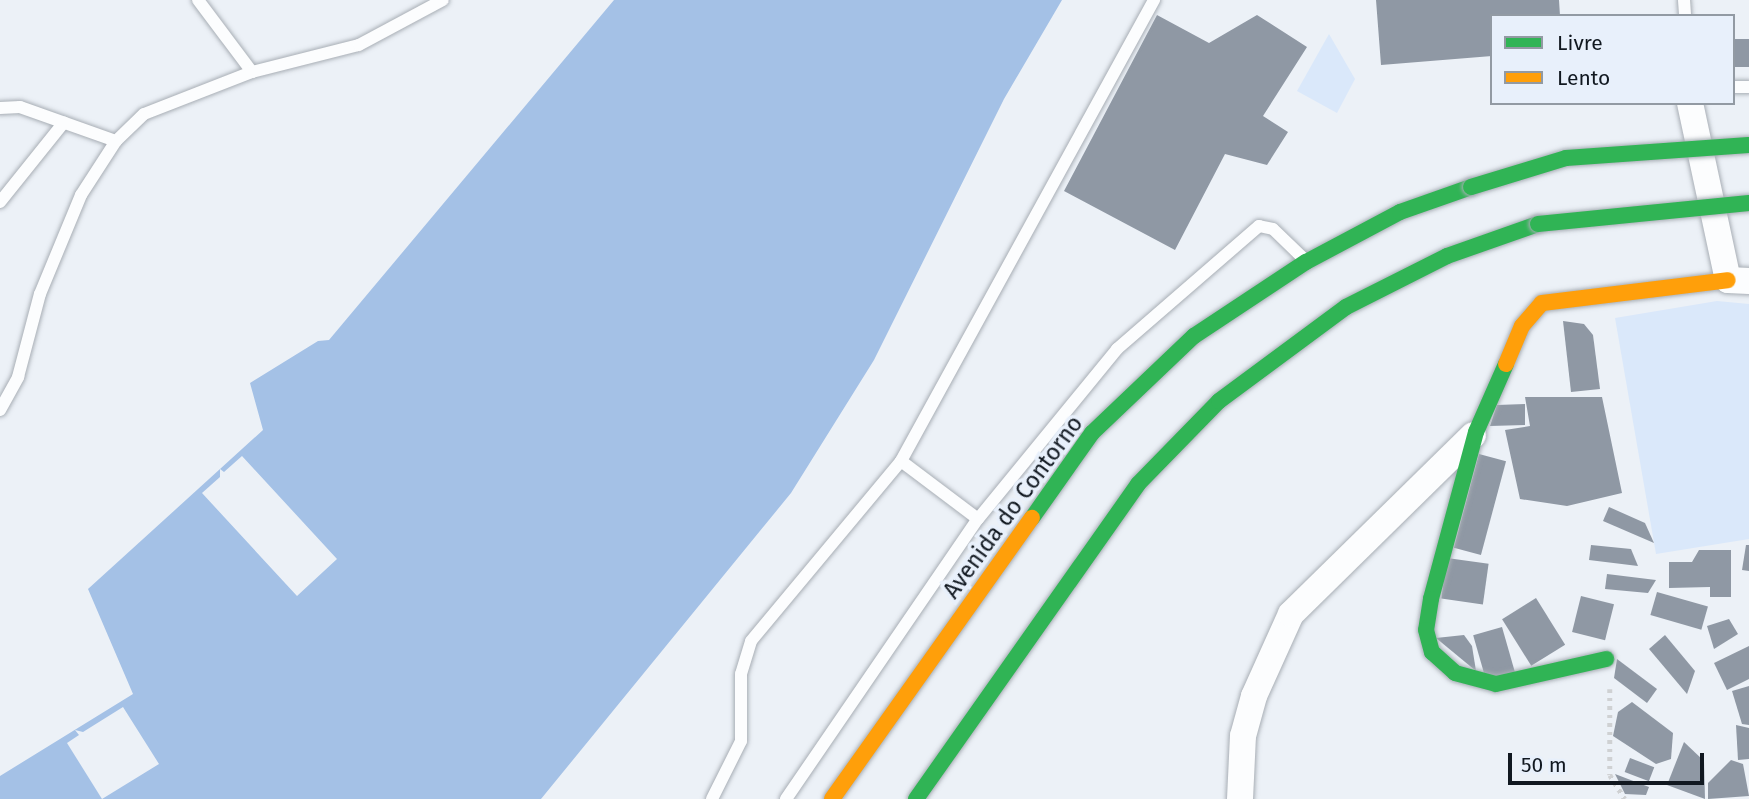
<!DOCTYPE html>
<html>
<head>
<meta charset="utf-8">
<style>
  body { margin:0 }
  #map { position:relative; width:1749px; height:799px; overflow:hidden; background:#ecf1f7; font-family:"Fira Sans",sans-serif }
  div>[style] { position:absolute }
  .green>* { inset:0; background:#dae8fa }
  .water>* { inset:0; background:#a4c1e6 }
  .pier>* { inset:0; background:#ecf1f7 }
  .building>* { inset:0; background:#8f98a4; transform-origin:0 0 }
  .path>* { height:4.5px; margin-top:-2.25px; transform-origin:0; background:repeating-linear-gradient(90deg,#cfd1d3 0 3.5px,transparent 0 8.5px) }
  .roads { filter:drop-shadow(0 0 2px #a8aeb5) drop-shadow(0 0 2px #a8aeb5) }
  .lane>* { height:12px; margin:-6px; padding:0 6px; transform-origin:6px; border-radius:6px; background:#fcfdfe }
  .street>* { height:26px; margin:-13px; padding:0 13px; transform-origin:13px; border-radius:13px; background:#fcfdfe }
  .fast>* { height:16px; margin:-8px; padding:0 8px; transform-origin:8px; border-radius:8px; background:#30b455 }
  .slow>* { height:16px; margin:-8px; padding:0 8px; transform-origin:8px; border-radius:8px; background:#ff9f0a }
  .bridges { filter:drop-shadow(0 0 2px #a8aeb5) drop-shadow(0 0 2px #a8aeb5) }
  .fast-bridge>* { height:16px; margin:-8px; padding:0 8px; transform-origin:8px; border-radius:8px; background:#30b455 }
  span { translate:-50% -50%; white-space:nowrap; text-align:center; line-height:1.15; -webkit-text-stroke:7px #e8f0fb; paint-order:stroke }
  .street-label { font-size:23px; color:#111820 }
  .legend { position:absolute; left:1490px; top:14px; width:245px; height:91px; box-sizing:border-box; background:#e8f0fb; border:2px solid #929aa3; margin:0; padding:9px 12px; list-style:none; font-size:21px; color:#111820 }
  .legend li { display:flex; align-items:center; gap:14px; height:35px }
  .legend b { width:35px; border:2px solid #929aa3 }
  .scale { position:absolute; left:1508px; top:753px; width:196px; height:32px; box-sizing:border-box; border:4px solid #111820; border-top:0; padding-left:9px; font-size:21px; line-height:24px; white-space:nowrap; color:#111820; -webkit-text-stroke:5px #e8f0fb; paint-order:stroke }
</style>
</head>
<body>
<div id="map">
  <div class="green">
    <div style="clip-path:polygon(1329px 34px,1355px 79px,1337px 113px,1297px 91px)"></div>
    <div style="clip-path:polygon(1717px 301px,1749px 304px,1749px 539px,1656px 554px,1615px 318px)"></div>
  </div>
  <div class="water">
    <div style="clip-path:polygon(614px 0,1062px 0,1004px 99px,874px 360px,791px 493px,541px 799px,0 799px,0 776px,133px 694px,88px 589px,263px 430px,250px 383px,318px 341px,329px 340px)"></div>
  </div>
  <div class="pier">
    <div style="clip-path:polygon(242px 456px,337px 559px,297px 596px,202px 493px,220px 477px,220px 469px,224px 472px)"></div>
    <div style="clip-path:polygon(123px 707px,159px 764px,102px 799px,67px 743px,79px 735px,75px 730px,83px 732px)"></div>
  </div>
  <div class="building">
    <div style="clip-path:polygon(1376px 0,1559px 0,1560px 16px,1492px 16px,1492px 56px,1381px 65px)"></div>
    <div style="clip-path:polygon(1157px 15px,1209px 43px,1257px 15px,1307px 47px,1263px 116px,1288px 132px,1267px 165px,1225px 154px,1175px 250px,1064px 191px)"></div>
    <div style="left:1749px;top:39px;width:28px;height:16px;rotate:90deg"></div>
    <div style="clip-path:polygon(1563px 321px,1584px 324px,1593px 335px,1600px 389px,1571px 392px)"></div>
    <div style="clip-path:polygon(1525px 397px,1602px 397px,1622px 493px,1567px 506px,1520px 499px,1505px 430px,1530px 426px)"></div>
    <div style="clip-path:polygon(1525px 404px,1525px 425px,1490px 426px,1497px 405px)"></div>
    <div style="left:1479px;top:454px;width:28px;height:97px;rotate:15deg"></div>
    <div style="clip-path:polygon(1609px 507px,1645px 523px,1654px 543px,1603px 521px)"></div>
    <div style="clip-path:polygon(1591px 545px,1631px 549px,1638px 566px,1589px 560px)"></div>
    <div style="clip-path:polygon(1746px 545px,1749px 545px,1749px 571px,1742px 570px)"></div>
    <div style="clip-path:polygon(1699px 550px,1731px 550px,1731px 597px,1710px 597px,1710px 587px,1669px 588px,1669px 562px,1692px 562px)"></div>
    <div style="left:1447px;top:558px;width:42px;height:41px;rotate:8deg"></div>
    <div style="clip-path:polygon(1607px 574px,1656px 580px,1648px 593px,1605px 589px)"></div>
    <div style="left:1657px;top:592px;width:53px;height:24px;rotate:16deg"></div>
    <div style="left:1581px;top:596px;width:34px;height:37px;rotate:14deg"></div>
    <div style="left:1536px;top:598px;width:55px;height:40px;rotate:58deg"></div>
    <div style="clip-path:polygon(1729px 619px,1738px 634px,1714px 649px,1707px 626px)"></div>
    <div style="left:1502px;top:627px;width:47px;height:30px;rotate:74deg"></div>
    <div style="clip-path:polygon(1464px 635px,1472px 646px,1476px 671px,1436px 638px)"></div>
    <div style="clip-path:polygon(1665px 635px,1695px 671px,1687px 694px,1649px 649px)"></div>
    <div style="clip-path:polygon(1749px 646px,1749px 679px,1727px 690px,1714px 663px)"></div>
    <div style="clip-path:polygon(1617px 659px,1657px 689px,1647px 703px,1614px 678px)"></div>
    <div style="clip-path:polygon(1749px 686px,1749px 725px,1742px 724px,1732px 691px)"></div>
    <div style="clip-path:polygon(1632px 702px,1673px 733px,1671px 759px,1656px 764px,1613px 736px,1618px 712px)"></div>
    <div style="clip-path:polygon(1736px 725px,1749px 728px,1749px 759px,1738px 760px)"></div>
    <div style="clip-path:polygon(1684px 742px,1704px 761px,1705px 799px,1667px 785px)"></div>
    <div style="left:1630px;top:758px;width:26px;height:15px;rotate:21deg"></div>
    <div style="clip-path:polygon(1731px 760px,1743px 764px,1749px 796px,1708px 799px,1708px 783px)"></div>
    <div style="clip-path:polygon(1615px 774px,1649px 787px,1646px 795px,1625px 794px)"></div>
  </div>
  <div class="path">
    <div style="left:1610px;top:689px;width:86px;rotate:90deg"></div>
    <div style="left:1610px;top:775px;width:28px;rotate:58deg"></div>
  </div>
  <div class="roads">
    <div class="lane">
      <div style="left:198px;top:0;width:90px;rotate:53.1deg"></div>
      <div style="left:1684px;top:0;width:16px;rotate:86deg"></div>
      <div style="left:1733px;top:87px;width:16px"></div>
      <div style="left:0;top:108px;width:20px;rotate:-3deg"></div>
      <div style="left:20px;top:107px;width:102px;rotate:19.5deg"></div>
      <div style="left:0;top:202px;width:102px;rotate:-51.3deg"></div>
      <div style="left:0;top:410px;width:38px;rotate:-61deg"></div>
      <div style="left:18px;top:377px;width:86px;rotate:-75.2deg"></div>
      <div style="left:40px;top:294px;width:107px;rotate:-67.5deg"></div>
      <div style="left:81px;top:195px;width:64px;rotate:-57.1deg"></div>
      <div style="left:116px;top:141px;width:39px;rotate:-44deg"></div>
      <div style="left:144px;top:114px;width:116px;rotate:-21.3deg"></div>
      <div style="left:252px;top:72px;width:110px;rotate:-14.2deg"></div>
      <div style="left:359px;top:45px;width:95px;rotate:-28.2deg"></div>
      <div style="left:901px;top:461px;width:96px;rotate:37deg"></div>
      <div style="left:712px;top:799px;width:65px;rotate:-63.4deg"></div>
      <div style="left:741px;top:741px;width:67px;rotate:-90deg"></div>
      <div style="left:741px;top:674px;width:34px;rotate:-73deg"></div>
      <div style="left:751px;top:641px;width:234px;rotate:-50.2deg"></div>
      <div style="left:901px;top:461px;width:526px;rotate:-61.24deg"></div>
      <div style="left:786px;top:799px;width:340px;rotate:-55.6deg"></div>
      <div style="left:978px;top:519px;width:220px;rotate:-50.7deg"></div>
      <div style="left:1117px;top:349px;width:188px;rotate:-40.9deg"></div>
      <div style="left:1259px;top:226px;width:14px;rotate:12deg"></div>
      <div style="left:1273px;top:229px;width:43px;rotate:44.1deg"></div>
    </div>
    <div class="street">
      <div style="left:1690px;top:103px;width:181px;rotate:77.9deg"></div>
      <div style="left:1728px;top:280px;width:21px;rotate:3deg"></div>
      <div style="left:1240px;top:799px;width:63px;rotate:-87.3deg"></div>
      <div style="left:1243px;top:736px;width:41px;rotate:-74.6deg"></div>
      <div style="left:1254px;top:696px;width:90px;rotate:-65.7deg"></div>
      <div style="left:1291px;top:614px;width:255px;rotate:-44.5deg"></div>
    </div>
    <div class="fast">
      <div style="left:1506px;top:364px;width:74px;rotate:113.8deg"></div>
      <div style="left:1476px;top:432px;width:173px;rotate:105.1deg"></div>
      <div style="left:1431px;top:599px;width:31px;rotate:99deg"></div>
      <div style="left:1426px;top:630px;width:23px;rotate:75deg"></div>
      <div style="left:1432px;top:652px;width:31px;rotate:42deg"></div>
      <div style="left:1455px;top:673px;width:42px;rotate:15deg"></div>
      <div style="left:1496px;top:684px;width:113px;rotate:-12.8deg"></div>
      <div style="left:1032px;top:518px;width:104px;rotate:-54.8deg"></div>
      <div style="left:1092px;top:433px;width:141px;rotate:-43.6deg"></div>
      <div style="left:1194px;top:336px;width:134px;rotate:-33.5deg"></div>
      <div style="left:1306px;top:262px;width:106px;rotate:-28deg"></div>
      <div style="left:1400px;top:212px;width:75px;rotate:-19.4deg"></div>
      <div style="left:916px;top:799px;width:385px;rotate:-54.8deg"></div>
      <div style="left:1138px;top:484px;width:116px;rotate:-45.7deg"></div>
      <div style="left:1219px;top:401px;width:158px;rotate:-36.5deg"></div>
      <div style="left:1346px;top:307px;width:113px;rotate:-26.8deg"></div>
      <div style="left:1447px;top:256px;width:96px;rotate:-19.4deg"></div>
    </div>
    <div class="slow">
      <div style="left:1506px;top:364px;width:41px;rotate:-67.2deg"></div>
      <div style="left:1522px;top:326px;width:30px;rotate:-49deg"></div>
      <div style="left:1542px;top:303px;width:187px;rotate:-7deg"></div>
      <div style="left:832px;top:799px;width:345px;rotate:-54.6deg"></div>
    </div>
  </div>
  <div class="bridges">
    <div class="fast-bridge">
      <div style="left:1471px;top:187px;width:99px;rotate:-17deg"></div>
      <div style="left:1566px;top:158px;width:183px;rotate:-4.1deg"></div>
      <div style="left:1538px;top:224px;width:212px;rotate:-5.7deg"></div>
    </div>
  </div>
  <div class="street-label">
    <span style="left:1013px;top:507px;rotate:-54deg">Avenida do Contorno</span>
  </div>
  <ul class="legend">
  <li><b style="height:9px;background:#30b455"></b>Livre</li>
  <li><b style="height:9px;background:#ff9f0a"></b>Lento</li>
  </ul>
  <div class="scale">50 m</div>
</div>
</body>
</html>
